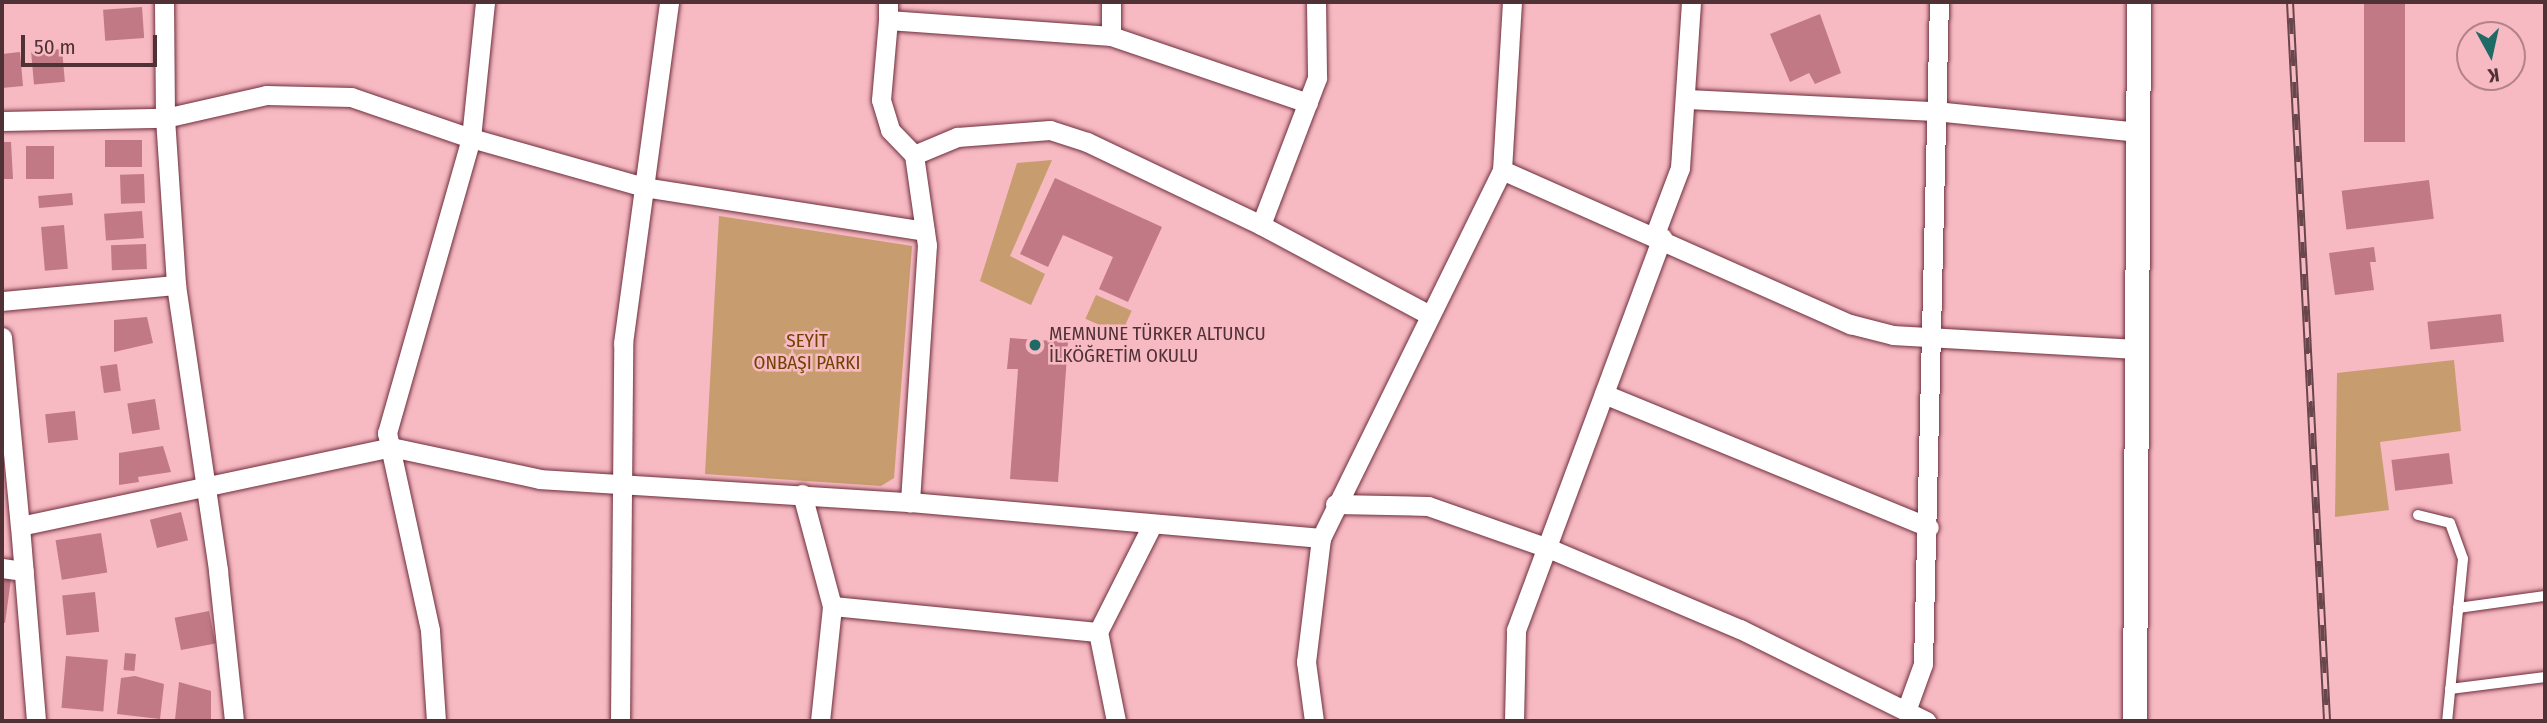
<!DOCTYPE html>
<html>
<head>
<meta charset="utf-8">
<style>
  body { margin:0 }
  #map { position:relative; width:2547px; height:723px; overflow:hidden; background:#f7b9c2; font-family:"Fira Sans Condensed",sans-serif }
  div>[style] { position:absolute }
  .green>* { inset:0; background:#c79c6e; transform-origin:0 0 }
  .building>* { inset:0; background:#c07985; transform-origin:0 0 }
  .roads { filter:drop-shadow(0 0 2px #6e2f3d) drop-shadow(0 0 2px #6e2f3d) }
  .service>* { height:10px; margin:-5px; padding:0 5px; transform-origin:5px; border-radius:5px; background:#fff }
  .minor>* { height:19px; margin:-9.5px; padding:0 9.5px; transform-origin:9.5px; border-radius:9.5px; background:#fff }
  .tertiary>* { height:24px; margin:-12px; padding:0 12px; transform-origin:12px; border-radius:12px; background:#fff }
  .rail>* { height:8px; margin-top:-4px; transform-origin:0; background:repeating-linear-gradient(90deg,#f7b9c2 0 16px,#69464b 0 32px); box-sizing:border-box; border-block:2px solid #69464b }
  .dots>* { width:19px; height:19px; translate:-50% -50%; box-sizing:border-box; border:4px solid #f7b9c2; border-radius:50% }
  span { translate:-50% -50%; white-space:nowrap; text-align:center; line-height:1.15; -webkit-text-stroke:5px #f7b9c2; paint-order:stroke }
  .poi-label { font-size:19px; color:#503136 }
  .left { translate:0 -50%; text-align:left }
  .park-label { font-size:19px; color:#704400 }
  .frame { position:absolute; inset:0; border:4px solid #503136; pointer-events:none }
  .north { position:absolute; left:2456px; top:21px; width:70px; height:70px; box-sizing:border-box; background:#f7b9c2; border:2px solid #b4838a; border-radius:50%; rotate:172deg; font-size:19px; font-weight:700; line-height:28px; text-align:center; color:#503136 }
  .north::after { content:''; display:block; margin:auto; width:24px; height:32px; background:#1f6a65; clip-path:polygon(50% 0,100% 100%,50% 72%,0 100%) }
  .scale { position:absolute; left:21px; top:35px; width:136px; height:32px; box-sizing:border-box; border:4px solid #503136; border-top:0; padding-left:9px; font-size:21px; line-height:24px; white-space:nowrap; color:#503136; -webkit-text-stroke:5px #f7b9c2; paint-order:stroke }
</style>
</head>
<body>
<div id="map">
  <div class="green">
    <div style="clip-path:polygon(1052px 160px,1010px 256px,1045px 274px,1031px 305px,980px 281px,1017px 163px)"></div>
    <div style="clip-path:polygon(719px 216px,912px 246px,894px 478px,881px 486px,705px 474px)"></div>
    <div style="left:1096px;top:295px;width:39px;height:26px;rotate:24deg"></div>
    <div style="clip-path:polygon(2454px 360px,2461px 431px,2380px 442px,2389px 510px,2335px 517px,2337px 373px)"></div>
  </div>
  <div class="building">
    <div style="left:2364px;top:2px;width:41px;height:140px"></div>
    <div style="left:142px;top:7px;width:31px;height:39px;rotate:86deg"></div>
    <div style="clip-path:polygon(1820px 14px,1841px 73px,1815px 84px,1809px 73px,1790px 82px,1770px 34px)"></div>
    <div style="left:62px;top:49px;width:33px;height:31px;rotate:85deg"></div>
    <div style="clip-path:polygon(20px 52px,23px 86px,2px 88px,2px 54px)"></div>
    <div style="left:142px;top:140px;width:27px;height:37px;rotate:90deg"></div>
    <div style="clip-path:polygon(2px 142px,11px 142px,13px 179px,2px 179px)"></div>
    <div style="left:26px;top:146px;width:28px;height:33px"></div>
    <div style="left:144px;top:174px;width:29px;height:24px;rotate:88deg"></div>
    <div style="clip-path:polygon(1055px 178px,1162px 227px,1128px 302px,1099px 289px,1113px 257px,1063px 235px,1048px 267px,1020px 254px)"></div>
    <div style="left:2429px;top:180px;width:39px;height:88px;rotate:83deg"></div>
    <div style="left:72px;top:193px;width:12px;height:34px;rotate:85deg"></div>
    <div style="left:142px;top:211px;width:27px;height:38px;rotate:86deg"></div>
    <div style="left:64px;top:225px;width:44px;height:23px;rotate:85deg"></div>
    <div style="left:146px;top:244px;width:25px;height:35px;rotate:88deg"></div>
    <div style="clip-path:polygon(2374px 247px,2376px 262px,2370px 262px,2374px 290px,2335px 295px,2329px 253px)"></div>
    <div style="left:2501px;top:314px;width:28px;height:74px;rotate:84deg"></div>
    <div style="clip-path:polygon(147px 317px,153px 343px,114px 352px,114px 320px)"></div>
    <div style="clip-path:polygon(1010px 338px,1068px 342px,1058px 482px,1010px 479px,1018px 369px,1007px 369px)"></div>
    <div style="left:117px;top:364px;width:27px;height:17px;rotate:82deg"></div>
    <div style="left:155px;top:399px;width:31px;height:28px;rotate:81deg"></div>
    <div style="left:75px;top:411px;width:29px;height:30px;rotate:84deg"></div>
    <div style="clip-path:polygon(163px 446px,171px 472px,138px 477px,139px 482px,119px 485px,119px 453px)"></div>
    <div style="left:2449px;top:453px;width:31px;height:58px;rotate:83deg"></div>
    <div style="left:181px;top:512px;width:29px;height:32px;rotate:76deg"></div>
    <div style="left:101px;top:533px;width:40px;height:46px;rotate:81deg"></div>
    <div style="clip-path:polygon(2px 578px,11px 579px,5px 623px,2px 623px)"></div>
    <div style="left:95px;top:592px;width:40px;height:33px;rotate:84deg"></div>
    <div style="left:209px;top:611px;width:33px;height:35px;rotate:79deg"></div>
    <div style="left:125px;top:653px;width:11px;height:17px;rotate:5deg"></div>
    <div style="left:66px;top:656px;width:42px;height:52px;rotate:5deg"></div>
    <div style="clip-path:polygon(135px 676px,164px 684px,160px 719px,117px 714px,121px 678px)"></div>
    <div style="clip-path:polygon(179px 682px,211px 691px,211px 719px,175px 720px)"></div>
  </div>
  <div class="roads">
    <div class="service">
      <div style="left:2418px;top:515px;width:33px;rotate:14deg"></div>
      <div style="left:2450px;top:523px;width:38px;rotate:70deg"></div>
      <div style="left:2463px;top:559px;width:163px;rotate:95.6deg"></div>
      <div style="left:2458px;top:608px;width:88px;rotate:-7.9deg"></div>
      <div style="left:2450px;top:689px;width:96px;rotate:-7.2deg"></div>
    </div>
    <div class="minor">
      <div style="left:164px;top:2px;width:116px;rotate:89.5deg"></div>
      <div style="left:165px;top:118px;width:167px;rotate:86.2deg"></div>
      <div style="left:176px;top:285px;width:289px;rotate:81.6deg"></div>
      <div style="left:218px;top:571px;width:151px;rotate:83.9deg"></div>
      <div style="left:888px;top:2px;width:18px;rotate:90deg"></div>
      <div style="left:888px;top:20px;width:224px;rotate:4.1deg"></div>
      <div style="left:1111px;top:36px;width:208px;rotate:18.8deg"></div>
      <div style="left:1111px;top:2px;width:34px;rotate:90deg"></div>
      <div style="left:1316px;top:2px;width:76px;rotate:89.2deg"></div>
      <div style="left:1317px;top:78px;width:157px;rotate:110.9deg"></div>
      <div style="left:1261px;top:225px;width:189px;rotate:28.1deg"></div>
      <div style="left:888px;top:20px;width:80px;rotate:95deg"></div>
      <div style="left:881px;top:100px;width:31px;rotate:73deg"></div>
      <div style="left:890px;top:130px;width:35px;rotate:46deg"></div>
      <div style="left:914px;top:155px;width:91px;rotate:81.8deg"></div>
      <div style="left:927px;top:245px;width:258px;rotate:93.8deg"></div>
      <div style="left:1687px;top:99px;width:248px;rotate:2.8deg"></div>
      <div style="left:1935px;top:111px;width:205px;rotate:5.9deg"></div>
      <div style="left:2px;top:121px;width:163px;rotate:-1.1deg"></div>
      <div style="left:165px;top:118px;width:104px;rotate:-12.8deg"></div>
      <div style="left:266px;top:95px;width:85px;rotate:1.3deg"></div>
      <div style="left:351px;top:97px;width:127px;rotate:18.9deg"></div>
      <div style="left:471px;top:138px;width:180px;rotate:15.8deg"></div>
      <div style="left:644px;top:187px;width:284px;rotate:8.9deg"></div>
      <div style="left:914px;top:155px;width:47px;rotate:-22.7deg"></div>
      <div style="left:957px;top:137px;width:93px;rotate:-4.3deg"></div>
      <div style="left:1050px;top:130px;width:39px;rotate:18deg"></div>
      <div style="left:1087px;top:142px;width:193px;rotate:25.5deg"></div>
      <div style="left:1502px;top:170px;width:381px;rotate:23.9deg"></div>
      <div style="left:1850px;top:324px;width:44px;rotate:14.3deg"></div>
      <div style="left:1893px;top:335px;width:243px;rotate:3.3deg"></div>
      <div style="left:1655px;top:234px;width:71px;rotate:-69.3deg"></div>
      <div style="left:1680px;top:168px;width:166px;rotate:-86.2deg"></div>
      <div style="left:2px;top:301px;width:175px;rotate:-5.3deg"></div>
      <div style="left:2px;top:337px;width:190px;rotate:84.6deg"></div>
      <div style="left:20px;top:526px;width:379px;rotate:-12deg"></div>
      <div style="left:391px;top:447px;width:152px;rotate:12.1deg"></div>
      <div style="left:540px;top:479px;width:371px;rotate:3.6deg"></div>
      <div style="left:910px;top:502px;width:413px;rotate:5deg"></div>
      <div style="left:1604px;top:394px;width:351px;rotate:22.3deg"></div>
      <div style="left:802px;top:494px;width:116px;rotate:75deg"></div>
      <div style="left:832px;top:606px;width:267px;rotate:5.6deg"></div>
      <div style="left:1335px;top:504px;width:93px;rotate:1.2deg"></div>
      <div style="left:1428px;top:506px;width:127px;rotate:19.3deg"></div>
      <div style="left:1548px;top:548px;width:208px;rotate:22.9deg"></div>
      <div style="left:1740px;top:629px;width:208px;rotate:26.3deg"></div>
      <div style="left:20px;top:526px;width:196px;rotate:85.3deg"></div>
      <div style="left:2px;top:568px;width:22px;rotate:8deg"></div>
      <div style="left:1906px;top:711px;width:50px;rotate:-70.1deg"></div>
      <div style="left:1923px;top:664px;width:662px;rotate:-88.62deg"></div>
      <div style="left:436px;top:721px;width:91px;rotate:-93.8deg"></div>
      <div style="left:430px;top:630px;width:202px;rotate:-102.3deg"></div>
      <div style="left:387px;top:433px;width:307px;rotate:-74.1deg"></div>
      <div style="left:471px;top:138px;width:137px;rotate:-84.1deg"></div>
      <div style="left:620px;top:721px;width:378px;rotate:-89.5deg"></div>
      <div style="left:623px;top:343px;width:344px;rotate:-82.3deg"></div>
      <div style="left:820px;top:721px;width:116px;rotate:-84deg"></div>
      <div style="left:1116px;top:721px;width:91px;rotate:-101.4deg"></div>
      <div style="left:1098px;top:632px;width:120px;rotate:-63.2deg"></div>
      <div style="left:1314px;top:721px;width:60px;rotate:-97.7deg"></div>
      <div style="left:1306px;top:662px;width:125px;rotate:-83.1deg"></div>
      <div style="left:1321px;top:538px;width:410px;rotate:-63.8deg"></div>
      <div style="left:1502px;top:170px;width:168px;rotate:-86.6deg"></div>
      <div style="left:1514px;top:721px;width:91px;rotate:-88.7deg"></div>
      <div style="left:1516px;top:630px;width:419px;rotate:-69.6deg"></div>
    </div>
    <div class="tertiary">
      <div style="left:2135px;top:721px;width:719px;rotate:-89.68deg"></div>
    </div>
  </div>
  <div class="rail">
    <div style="left:2290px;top:2px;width:720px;rotate:87.05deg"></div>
  </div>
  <div class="dots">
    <div style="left:1035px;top:345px;background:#1f6a65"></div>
  </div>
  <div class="poi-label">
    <span class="left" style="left:1049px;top:345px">MEMNUNE TÜRKER ALTUNCU<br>İLKÖĞRETİM OKULU</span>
  </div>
  <div class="park-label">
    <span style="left:807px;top:352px">SEYİT<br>ONBAŞI PARKI</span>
  </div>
  <div class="frame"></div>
  <div class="north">K</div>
  <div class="scale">50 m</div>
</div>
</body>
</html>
